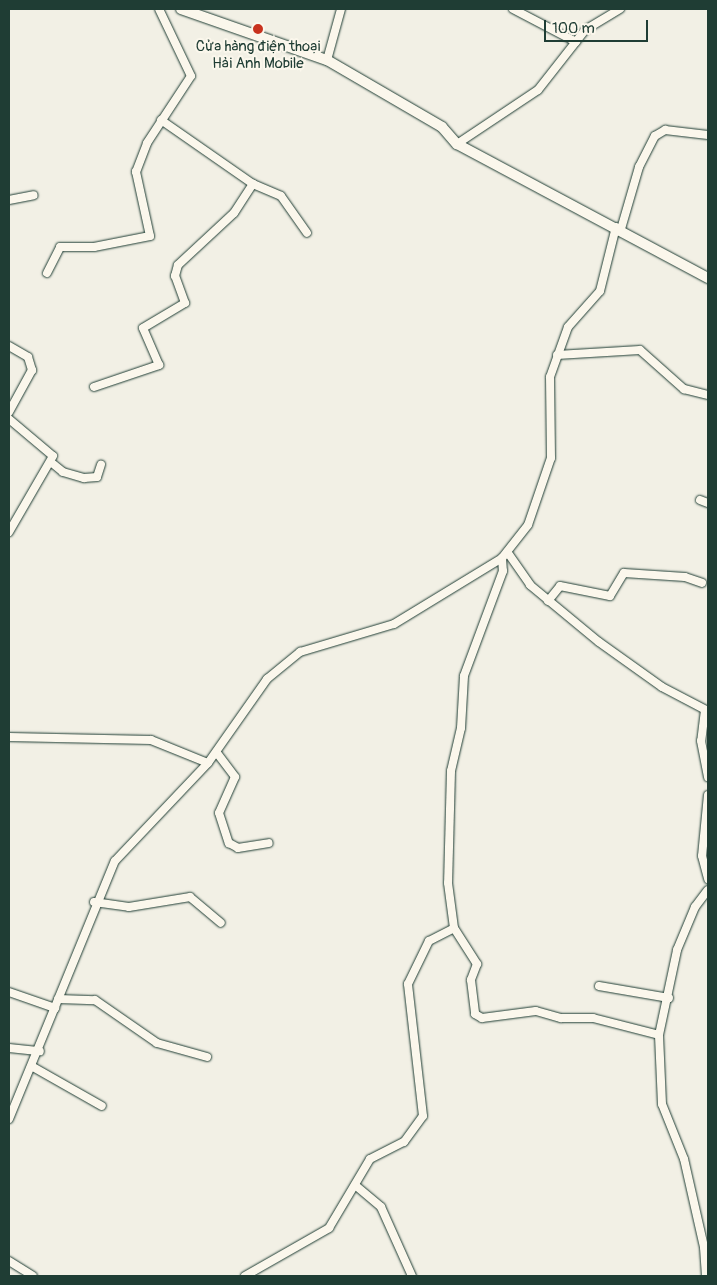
<!DOCTYPE html>
<html>
<head>
<meta charset="utf-8">
<style>
  body { margin:0 }
  #map { position:relative; width:717px; height:1285px; overflow:hidden; background:#f2f0e5; font-family:Pangolin,sans-serif }
  div>[style] { position:absolute }
  .roads { filter:drop-shadow(0 0 1px #1f3d34) drop-shadow(0 0 1px #1f3d34) }
  .minor>* { height:8px; margin:-4px; padding:0 4px; transform-origin:4px; border-radius:4px; background:#fbf7ec }
  .tertiary>* { height:10px; margin:-5px; padding:0 5px; transform-origin:5px; border-radius:5px; background:#fbf7ec }
  .dots>* { width:14px; height:14px; translate:-50% -50%; box-sizing:border-box; border:2px solid #fbf7ec; border-radius:50% }
  span { translate:-50% -50%; white-space:nowrap; text-align:center; line-height:1.15; -webkit-text-stroke:4px #fbf7ec; paint-order:stroke }
  .poi-label { font-size:15px; color:#1f3d34 }
  .frame { position:absolute; inset:0; border:10px solid #1f3d34; pointer-events:none }
  .scale { position:absolute; left:544px; top:20px; width:104px; height:22px; box-sizing:border-box; border:2px solid #1f3d34; border-top:0; padding-left:6px; font-size:15px; line-height:18px; white-space:nowrap; color:#1f3d34; -webkit-text-stroke:4px #fbf7ec; paint-order:stroke }
</style>
</head>
<body>
<div id="map">
  <div class="roads">
    <div class="minor">
      <div style="left:513px;top:9px;width:71px;rotate:27.6deg"></div>
      <div style="left:327px;top:60px;width:53px;rotate:-74.6deg"></div>
      <div style="left:161px;top:120px;width:112px;rotate:34.8deg"></div>
      <div style="left:253px;top:184px;width:30px;rotate:23deg"></div>
      <div style="left:281px;top:196px;width:45px;rotate:54.9deg"></div>
      <div style="left:457px;top:144px;width:97px;rotate:-33.7deg"></div>
      <div style="left:538px;top:90px;width:76px;rotate:-51.9deg"></div>
      <div style="left:585px;top:30px;width:41px;rotate:-31deg"></div>
      <div style="left:9px;top:200px;width:25px;rotate:-11deg"></div>
      <div style="left:621px;top:229px;width:65px;rotate:-73.8deg"></div>
      <div style="left:639px;top:167px;width:35px;rotate:-63deg"></div>
      <div style="left:655px;top:136px;width:12px;rotate:-31deg"></div>
      <div style="left:665px;top:130px;width:43px;rotate:6.6deg"></div>
      <div style="left:47px;top:273px;width:29px;rotate:-63deg"></div>
      <div style="left:60px;top:247px;width:34px"></div>
      <div style="left:94px;top:247px;width:57px;rotate:-11.1deg"></div>
      <div style="left:150px;top:236px;width:66px;rotate:-102.3deg"></div>
      <div style="left:136px;top:172px;width:31px;rotate:-69deg"></div>
      <div style="left:147px;top:143px;width:80px;rotate:-56.7deg"></div>
      <div style="left:191px;top:76px;width:74px;rotate:-115.5deg"></div>
      <div style="left:9px;top:346px;width:22px;rotate:30deg"></div>
      <div style="left:28px;top:357px;width:14px;rotate:73deg"></div>
      <div style="left:32px;top:370px;width:48px;rotate:118.7deg"></div>
      <div style="left:557px;top:355px;width:83px;rotate:-3.4deg"></div>
      <div style="left:640px;top:350px;width:59px;rotate:41.6deg"></div>
      <div style="left:684px;top:389px;width:25px;rotate:14deg"></div>
      <div style="left:94px;top:387px;width:69px;rotate:-18.7deg"></div>
      <div style="left:159px;top:365px;width:40px;rotate:-113.4deg"></div>
      <div style="left:143px;top:328px;width:49px;rotate:-30.8deg"></div>
      <div style="left:185px;top:303px;width:29px;rotate:-110deg"></div>
      <div style="left:175px;top:276px;width:11px;rotate:-75deg"></div>
      <div style="left:178px;top:265px;width:76px;rotate:-42.9deg"></div>
      <div style="left:234px;top:213px;width:35px;rotate:-57deg"></div>
      <div style="left:9px;top:419px;width:57px;rotate:40.1deg"></div>
      <div style="left:53px;top:456px;width:88px;rotate:120.1deg"></div>
      <div style="left:52px;top:463px;width:14px;rotate:39deg"></div>
      <div style="left:63px;top:472px;width:22px;rotate:16deg"></div>
      <div style="left:84px;top:478px;width:13px;rotate:-4deg"></div>
      <div style="left:97px;top:477px;width:13px;rotate:-72deg"></div>
      <div style="left:700px;top:500px;width:9px;rotate:21deg"></div>
      <div style="left:508px;top:553px;width:39px;rotate:55deg"></div>
      <div style="left:530px;top:585px;width:89px;rotate:39.6deg"></div>
      <div style="left:599px;top:642px;width:77px;rotate:35.5deg"></div>
      <div style="left:662px;top:687px;width:52px;rotate:27.6deg"></div>
      <div style="left:502px;top:558px;width:13px;rotate:86deg"></div>
      <div style="left:503px;top:571px;width:112px;rotate:110.4deg"></div>
      <div style="left:464px;top:676px;width:52px;rotate:93.3deg"></div>
      <div style="left:461px;top:728px;width:44px;rotate:103.1deg"></div>
      <div style="left:451px;top:771px;width:112px;rotate:91.5deg"></div>
      <div style="left:448px;top:883px;width:45px;rotate:82.4deg"></div>
      <div style="left:454px;top:928px;width:43px;rotate:57.4deg"></div>
      <div style="left:477px;top:964px;width:17px;rotate:111deg"></div>
      <div style="left:471px;top:980px;width:34px;rotate:83deg"></div>
      <div style="left:475px;top:1014px;width:8px;rotate:30deg"></div>
      <div style="left:482px;top:1018px;width:54px;rotate:-7.4deg"></div>
      <div style="left:536px;top:1011px;width:26px;rotate:16deg"></div>
      <div style="left:561px;top:1018px;width:32px"></div>
      <div style="left:593px;top:1018px;width:68px;rotate:14.4deg"></div>
      <div style="left:548px;top:601px;width:19px;rotate:-51deg"></div>
      <div style="left:560px;top:586px;width:51px;rotate:11.3deg"></div>
      <div style="left:610px;top:596px;width:27px;rotate:-59deg"></div>
      <div style="left:624px;top:573px;width:61px;rotate:3.8deg"></div>
      <div style="left:685px;top:577px;width:18px;rotate:19deg"></div>
      <div style="left:705px;top:710px;width:31px;rotate:97deg"></div>
      <div style="left:701px;top:741px;width:37px;rotate:79deg"></div>
      <div style="left:9px;top:737px;width:142px;rotate:1.2deg"></div>
      <div style="left:151px;top:740px;width:61px;rotate:22deg"></div>
      <div style="left:217px;top:753px;width:30px;rotate:53deg"></div>
      <div style="left:235px;top:777px;width:39px;rotate:114deg"></div>
      <div style="left:219px;top:813px;width:32px;rotate:72deg"></div>
      <div style="left:229px;top:843px;width:10px;rotate:29deg"></div>
      <div style="left:238px;top:848px;width:31px;rotate:-9deg"></div>
      <div style="left:708px;top:795px;width:61px;rotate:95.6deg"></div>
      <div style="left:702px;top:856px;width:24px;rotate:75deg"></div>
      <div style="left:94px;top:902px;width:35px;rotate:8deg"></div>
      <div style="left:129px;top:907px;width:62px;rotate:-9.3deg"></div>
      <div style="left:190px;top:897px;width:40px;rotate:40deg"></div>
      <div style="left:599px;top:986px;width:71px;rotate:9.7deg"></div>
      <div style="left:9px;top:992px;width:49px;rotate:19.2deg"></div>
      <div style="left:58px;top:999px;width:37px;rotate:2deg"></div>
      <div style="left:95px;top:1000px;width:75px;rotate:34.7deg"></div>
      <div style="left:157px;top:1043px;width:52px;rotate:15.6deg"></div>
      <div style="left:9px;top:1048px;width:31px;rotate:6deg"></div>
      <div style="left:33px;top:1067px;width:79px;rotate:29.5deg"></div>
      <div style="left:9px;top:1119px;width:279px;rotate:-67.7deg"></div>
      <div style="left:115px;top:861px;width:135px;rotate:-46.5deg"></div>
      <div style="left:208px;top:763px;width:103px;rotate:-54.9deg"></div>
      <div style="left:267px;top:679px;width:43px;rotate:-39.3deg"></div>
      <div style="left:300px;top:652px;width:98px;rotate:-16.6deg"></div>
      <div style="left:394px;top:624px;width:127px;rotate:-31.4deg"></div>
      <div style="left:502px;top:558px;width:42px;rotate:-51.8deg"></div>
      <div style="left:528px;top:525px;width:71px;rotate:-71.1deg"></div>
      <div style="left:551px;top:458px;width:81px;rotate:-90.7deg"></div>
      <div style="left:550px;top:377px;width:53px;rotate:-70.2deg"></div>
      <div style="left:568px;top:327px;width:48px;rotate:-48.4deg"></div>
      <div style="left:600px;top:291px;width:66px;rotate:-76deg"></div>
      <div style="left:355px;top:1185px;width:34px;rotate:40deg"></div>
      <div style="left:381px;top:1207px;width:76px;rotate:65.8deg"></div>
      <div style="left:9px;top:1261px;width:28px;rotate:32deg"></div>
      <div style="left:245px;top:1276px;width:97px;rotate:-29.7deg"></div>
      <div style="left:329px;top:1228px;width:80px;rotate:-59.3deg"></div>
      <div style="left:370px;top:1159px;width:38px;rotate:-27deg"></div>
      <div style="left:404px;top:1142px;width:32px;rotate:-54deg"></div>
      <div style="left:423px;top:1116px;width:133px;rotate:-96.5deg"></div>
      <div style="left:408px;top:984px;width:48px;rotate:-64deg"></div>
      <div style="left:429px;top:941px;width:28px;rotate:-27deg"></div>
      <div style="left:706px;top:1276px;width:29px;rotate:-94deg"></div>
      <div style="left:704px;top:1247px;width:90px;rotate:-102.8deg"></div>
      <div style="left:684px;top:1159px;width:59px;rotate:-111.8deg"></div>
      <div style="left:662px;top:1104px;width:69px;rotate:-92.5deg"></div>
      <div style="left:659px;top:1035px;width:87px;rotate:-78deg"></div>
      <div style="left:677px;top:950px;width:47px;rotate:-67.3deg"></div>
      <div style="left:695px;top:907px;width:21px;rotate:-53deg"></div>
    </div>
    <div class="tertiary">
      <div style="left:181px;top:9px;width:155px;rotate:19.3deg"></div>
      <div style="left:327px;top:60px;width:133px;rotate:30.2deg"></div>
      <div style="left:442px;top:127px;width:23px;rotate:49deg"></div>
      <div style="left:457px;top:144px;width:285px;rotate:28.1deg"></div>
    </div>
  </div>
  <div class="dots">
    <div style="left:258px;top:29px;background:#c8321e"></div>
  </div>
  <div class="poi-label">
    <span style="left:258px;top:55px">Cửa hàng điện thoại<br>Hải Anh Mobile</span>
  </div>
  <div class="frame"></div>
  <div class="scale">100 m</div>
</div>
</body>
</html>
